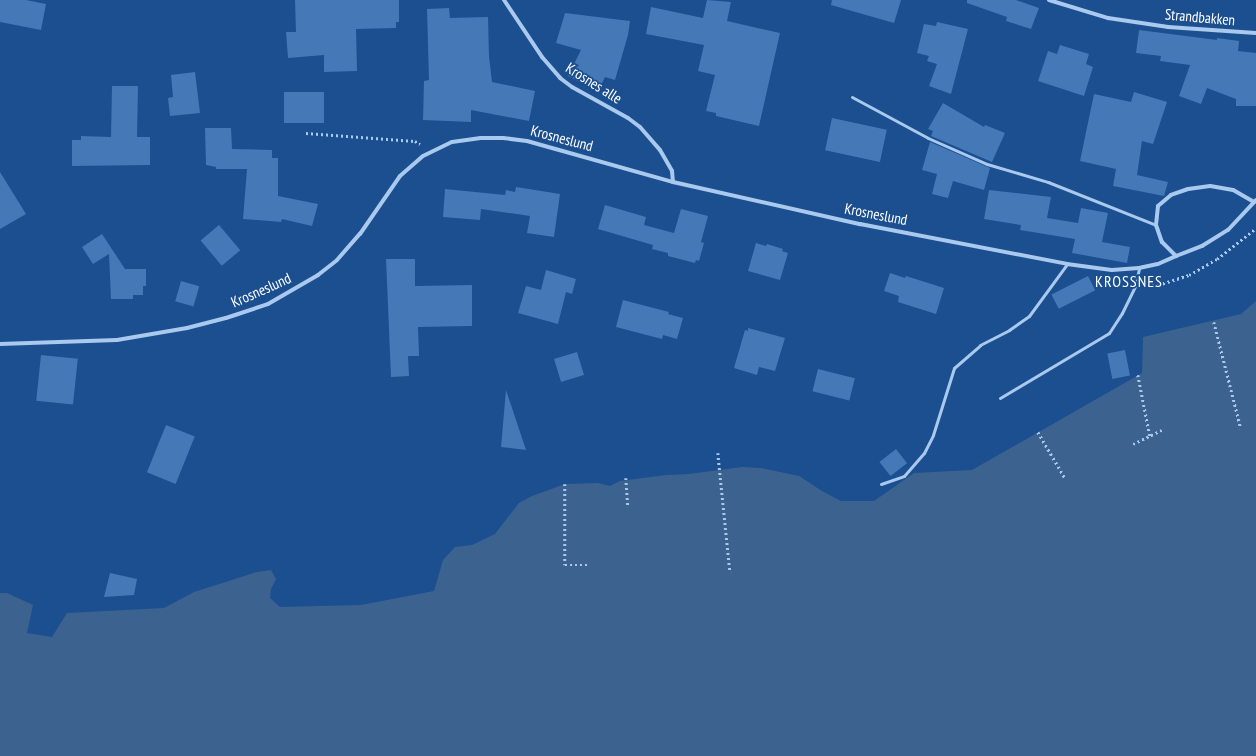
<!DOCTYPE html>
<html>
<head>
<meta charset="utf-8">
<style>
  body { margin:0 }
  #map { position:relative; width:1256px; height:756px; overflow:hidden; background:#1b4f8f; font-family:"PT Sans Narrow",sans-serif }
  div>[style] { position:absolute }
  .water>* { inset:0; background:#3c6290 }
  .building>* { inset:0; background:#4478b7; transform-origin:0 0 }
  .path>* { height:2.5px; margin-top:-1.25px; transform-origin:0; background:repeating-linear-gradient(90deg,#a9c9ee 0 2px,transparent 0 5px) }
  .lane>* { height:3px; margin:-1.5px; padding:0 1.5px; transform-origin:1.5px; border-radius:1.5px; background:#a9c9ee }
  .street>* { height:4px; margin:-2px; padding:0 2px; transform-origin:2px; border-radius:2px; background:#a9c9ee }
  span { translate:-50% -50%; white-space:nowrap; text-align:center; line-height:1.15; -webkit-text-stroke:3.5px #1b4f8f; paint-order:stroke }
  .street-label { font-size:15px; color:#fff }
  .neighbourhood-label { font-size:16px; color:#fff; letter-spacing:1px }
</style>
</head>
<body>
<div id="map">
  <div class="water">
    <div style="clip-path:polygon(1256px 301px,1256px 756px,0 756px,0 593px,7px 593px,33px 605px,27px 633px,52px 637px,67px 613px,164px 608px,194px 592px,257px 572px,271px 570px,276px 579px,271px 589px,270px 598px,280px 607px,361px 605px,434px 591px,443px 560px,455px 547px,472px 545px,495px 534px,519px 503px,532px 496px,565px 484px,598px 483px,610px 486px,620px 481px,666px 475px,689px 474px,742px 467px,761px 468px,799px 476px,822px 491px,841px 501px,874px 501px,914px 473px,972px 470px,1142px 373px,1143px 337px,1241px 314px)"></div>
  </div>
  <div class="building">
    <div style="clip-path:polygon(0 0,26px 0,46px 4px,41px 30px,0 22px)"></div>
    <div style="clip-path:polygon(295px 0,399px 0,399px 22px,396px 22px,396px 28px,356px 29px,357px 71px,324px 72px,324px 55px,288px 58px,286px 32px,296px 32px)"></div>
    <div style="clip-path:polygon(707px 0,731px 2px,727px 21px,780px 33px,759px 126px,716px 116px,716px 113px,706px 111px,715px 75px,698px 71px,704px 45px,646px 34px,651px 7px,703px 18px)"></div>
    <div style="clip-path:polygon(832px 0,901px 0,894px 23px,831px 5px)"></div>
    <div style="clip-path:polygon(967px 0,1016px 0,1039px 8px,1031px 29px,1006px 21px,1007px 17px,967px 3px)"></div>
    <div style="clip-path:polygon(449px 8px,450px 18px,488px 17px,489px 56px,492px 82px,535px 91px,529px 121px,471px 110px,471px 122px,423px 120px,424px 81px,429px 80px,427px 9px)"></div>
    <div style="clip-path:polygon(565px 13px,630px 21px,628px 35px,615px 80px,605px 77px,598px 91px,568px 76px,581px 50px,556px 43px)"></div>
    <div style="clip-path:polygon(937px 22px,968px 29px,951px 94px,929px 86px,937px 64px,927px 61px,929px 56px,917px 53px,924px 24px,936px 26px)"></div>
    <div style="clip-path:polygon(1139px 30px,1217px 40px,1217px 38px,1239px 41px,1238px 51px,1256px 53px,1256px 106px,1236px 106px,1236px 99px,1207px 88px,1201px 104px,1179px 96px,1190px 65px,1160px 61px,1161px 56px,1136px 53px)"></div>
    <div style="clip-path:polygon(1060px 45px,1089px 54px,1086px 64px,1093px 67px,1084px 96px,1038px 81px,1048px 51px,1057px 54px)"></div>
    <div style="clip-path:polygon(195px 72px,200px 113px,170px 116px,168px 98px,173px 97px,171px 75px)"></div>
    <div style="clip-path:polygon(112px 86px,138px 86px,137px 137px,150px 137px,150px 165px,72px 166px,72px 140px,81px 140px,81px 136px,111px 137px)"></div>
    <div style="left:284px;top:92px;width:40px;height:31px"></div>
    <div style="clip-path:polygon(1134px 92px,1167px 102px,1153px 144px,1142px 141px,1137px 175px,1168px 182px,1164px 196px,1113px 186px,1116px 169px,1080px 161px,1094px 94px,1131px 102px)"></div>
    <div style="clip-path:polygon(943px 103px,984px 127px,985px 125px,1005px 133px,992px 162px,931px 136px,933px 131px,928px 129px)"></div>
    <div style="left:832px;top:118px;width:56px;height:33px;rotate:12deg"></div>
    <div style="clip-path:polygon(205px 128px,231px 128px,232px 149px,272px 150px,272px 158px,278px 158px,278px 196px,318px 204px,312px 226px,282px 219px,281px 222px,243px 219px,247px 169px,216px 169px,216px 167px,206px 165px)"></div>
    <div style="clip-path:polygon(930px 142px,990px 168px,984px 190px,953px 181px,948px 198px,932px 194px,937px 174px,922px 170px)"></div>
    <div style="clip-path:polygon(0 172px,26px 214px,0 229px)"></div>
    <div style="clip-path:polygon(516px 187px,560px 194px,554px 237px,527px 233px,530px 216px,481px 209px,480px 220px,443px 217px,445px 189px,505px 195px,506px 190px,515px 192px)"></div>
    <div style="clip-path:polygon(989px 190px,1051px 197px,1047px 218px,1078px 223px,1081px 208px,1108px 213px,1102px 242px,1130px 247px,1127px 263px,1072px 253px,1075px 239px,1020px 230px,1021px 225px,984px 219px)"></div>
    <div style="clip-path:polygon(605px 205px,646px 217px,644px 225px,674px 233px,681px 209px,708px 216px,701px 242px,704px 243px,699px 261px,696px 260px,695px 263px,668px 256px,668px 253px,652px 249px,653px 245px,598px 229px)"></div>
    <div style="left:219px;top:225px;width:33px;height:24px;rotate:50deg"></div>
    <div style="clip-path:polygon(102px 234px,125px 269px,146px 269px,146px 286px,143px 286px,143px 295px,133px 295px,133px 299px,111px 299px,109px 254px,93px 264px,82px 247px)"></div>
    <div style="clip-path:polygon(756px 243px,766px 246px,767px 244px,783px 249px,782px 251px,788px 253px,780px 280px,748px 271px)"></div>
    <div style="clip-path:polygon(386px 259px,415px 259px,415px 286px,472px 285px,472px 326px,418px 327px,419px 356px,408px 356px,409px 376px,391px 377px)"></div>
    <div style="clip-path:polygon(546px 270px,576px 279px,572px 294px,566px 292px,558px 324px,518px 313px,526px 286px,541px 290px)"></div>
    <div style="clip-path:polygon(890px 273px,905px 278px,906px 276px,944px 288px,936px 314px,898px 302px,899px 296px,884px 291px)"></div>
    <div style="left:1088px;top:276px;width:16px;height:41px;rotate:63deg"></div>
    <div style="left:181px;top:281px;width:19px;height:21px;rotate:16deg"></div>
    <div style="clip-path:polygon(623px 300px,669px 312px,668px 314px,683px 318px,677px 339px,663px 335px,662px 339px,616px 327px)"></div>
    <div style="clip-path:polygon(748px 328px,785px 338px,775px 371px,759px 367px,757px 375px,734px 368px,745px 330px,748px 331px)"></div>
    <div style="left:1125px;top:350px;width:26px;height:18px;rotate:79deg"></div>
    <div style="left:577px;top:352px;width:24px;height:24px;rotate:73deg"></div>
    <div style="left:41px;top:355px;width:37px;height:46px;rotate:6deg"></div>
    <div style="left:818px;top:369px;width:38px;height:23px;rotate:14deg"></div>
    <div style="clip-path:polygon(506px 390px,526px 450px,501px 447px)"></div>
    <div style="left:166px;top:425px;width:31px;height:51px;rotate:22deg"></div>
    <div style="left:896px;top:449px;width:18px;height:21px;rotate:52deg"></div>
    <div style="clip-path:polygon(110px 573px,137px 579px,134px 595px,104px 597px)"></div>
  </div>
  <div class="path">
    <div style="left:306px;top:133px;width:109px;rotate:4.2deg"></div>
    <div style="left:415px;top:141px;width:6px;rotate:31deg"></div>
    <div style="left:1147px;top:285px;width:11px"></div>
    <div style="left:1158px;top:285px;width:33px;rotate:-18deg"></div>
    <div style="left:1189px;top:275px;width:32px;rotate:-30deg"></div>
    <div style="left:1217px;top:259px;width:50px;rotate:-38.5deg"></div>
    <div style="left:1214px;top:322px;width:110px;rotate:75.8deg"></div>
    <div style="left:1138px;top:375px;width:62px;rotate:78.9deg"></div>
    <div style="left:1038px;top:432px;width:53px;rotate:59.6deg"></div>
    <div style="left:1133px;top:444px;width:32px;rotate:-26deg"></div>
    <div style="left:718px;top:453px;width:120px;rotate:84.2deg"></div>
    <div style="left:626px;top:478px;width:28px;rotate:86deg"></div>
    <div style="left:565px;top:484px;width:81px;rotate:90deg"></div>
    <div style="left:565px;top:565px;width:23px"></div>
  </div>
  <div class="lane">
    <div style="left:852px;top:97px;width:86px;rotate:28.3deg"></div>
    <div style="left:928px;top:138px;width:64px;rotate:23.8deg"></div>
    <div style="left:987px;top:164px;width:64px;rotate:16.4deg"></div>
    <div style="left:1048px;top:182px;width:116px;rotate:21.7deg"></div>
    <div style="left:1000px;top:398px;width:127px;rotate:-30.8deg"></div>
    <div style="left:1109px;top:333px;width:24px;rotate:-57deg"></div>
    <div style="left:1122px;top:313px;width:30px;rotate:-64deg"></div>
    <div style="left:1135px;top:286px;width:18px;rotate:-77deg"></div>
    <div style="left:881px;top:484px;width:24px;rotate:-19deg"></div>
    <div style="left:904px;top:476px;width:30px;rotate:-49deg"></div>
    <div style="left:924px;top:453px;width:20px;rotate:-63deg"></div>
    <div style="left:933px;top:435px;width:70px;rotate:-72.6deg"></div>
    <div style="left:954px;top:368px;width:35px;rotate:-41deg"></div>
    <div style="left:980px;top:345px;width:33px;rotate:-27deg"></div>
    <div style="left:1009px;top:330px;width:24px;rotate:-35deg"></div>
    <div style="left:1029px;top:316px;width:64px;rotate:-53.8deg"></div>
  </div>
  <div class="street">
    <div style="left:504px;top:0;width:69px;rotate:56.3deg"></div>
    <div style="left:542px;top:57px;width:28px;rotate:49deg"></div>
    <div style="left:560px;top:78px;width:15px;rotate:37deg"></div>
    <div style="left:572px;top:87px;width:64px;rotate:29deg"></div>
    <div style="left:628px;top:118px;width:15px;rotate:37deg"></div>
    <div style="left:640px;top:127px;width:30px;rotate:49deg"></div>
    <div style="left:660px;top:150px;width:24px;rotate:60deg"></div>
    <div style="left:672px;top:171px;width:11px;rotate:85deg"></div>
    <div style="left:1049px;top:0;width:62px;rotate:17deg"></div>
    <div style="left:1108px;top:18px;width:61px;rotate:8.5deg"></div>
    <div style="left:1168px;top:27px;width:88px;rotate:3.9deg"></div>
    <div style="left:1254px;top:202px;width:24px;rotate:-150deg"></div>
    <div style="left:1233px;top:190px;width:23px;rotate:-170deg"></div>
    <div style="left:1210px;top:186px;width:22px;rotate:172deg"></div>
    <div style="left:1188px;top:189px;width:18px;rotate:161deg"></div>
    <div style="left:1171px;top:195px;width:17px;rotate:140deg"></div>
    <div style="left:1158px;top:206px;width:19px;rotate:96deg"></div>
    <div style="left:1156px;top:225px;width:18px;rotate:71deg"></div>
    <div style="left:1162px;top:242px;width:20px;rotate:45deg"></div>
    <div style="left:1176px;top:256px;width:28px;rotate:-21deg"></div>
    <div style="left:1202px;top:246px;width:31px;rotate:-32deg"></div>
    <div style="left:1228px;top:230px;width:41px;rotate:-47deg"></div>
    <div style="left:0;top:344px;width:117px;rotate:-2deg"></div>
    <div style="left:117px;top:340px;width:71px;rotate:-9.7deg"></div>
    <div style="left:187px;top:328px;width:40px;rotate:-14.4deg"></div>
    <div style="left:226px;top:318px;width:44px;rotate:-18.4deg"></div>
    <div style="left:268px;top:304px;width:58px;rotate:-30.1deg"></div>
    <div style="left:318px;top:275px;width:24px;rotate:-38deg"></div>
    <div style="left:337px;top:260px;width:35px;rotate:-49deg"></div>
    <div style="left:360px;top:234px;width:70px;rotate:-55.4deg"></div>
    <div style="left:400px;top:176px;width:30px;rotate:-41deg"></div>
    <div style="left:423px;top:156px;width:32px;rotate:-26deg"></div>
    <div style="left:452px;top:142px;width:29px;rotate:-8deg"></div>
    <div style="left:481px;top:138px;width:22px"></div>
    <div style="left:503px;top:138px;width:24px;rotate:7deg"></div>
    <div style="left:527px;top:141px;width:152px;rotate:15.7deg"></div>
    <div style="left:673px;top:182px;width:192px;rotate:12.7deg"></div>
    <div style="left:860px;top:224px;width:211px;rotate:10.9deg"></div>
    <div style="left:1067px;top:264px;width:45px;rotate:7.6deg"></div>
    <div style="left:1112px;top:270px;width:27px;rotate:-4deg"></div>
    <div style="left:1139px;top:268px;width:19px;rotate:-12deg"></div>
    <div style="left:1158px;top:264px;width:20px;rotate:-24deg"></div>
  </div>
  <div class="street-label">
    <span style="left:1200px;top:17px;rotate:5deg">Strandbakken</span>
    <span style="left:594px;top:83px;rotate:32deg">Krosnes alle</span>
    <span style="left:562px;top:138px;rotate:15deg">Krosneslund</span>
    <span style="left:876px;top:214px;rotate:11deg">Krosneslund</span>
    <span style="left:261px;top:290px;rotate:-24deg">Krosneslund</span>
  </div>
  <div class="neighbourhood-label">
    <span style="left:1129px;top:281px">KROSSNES</span>
  </div>
</div>
</body>
</html>
